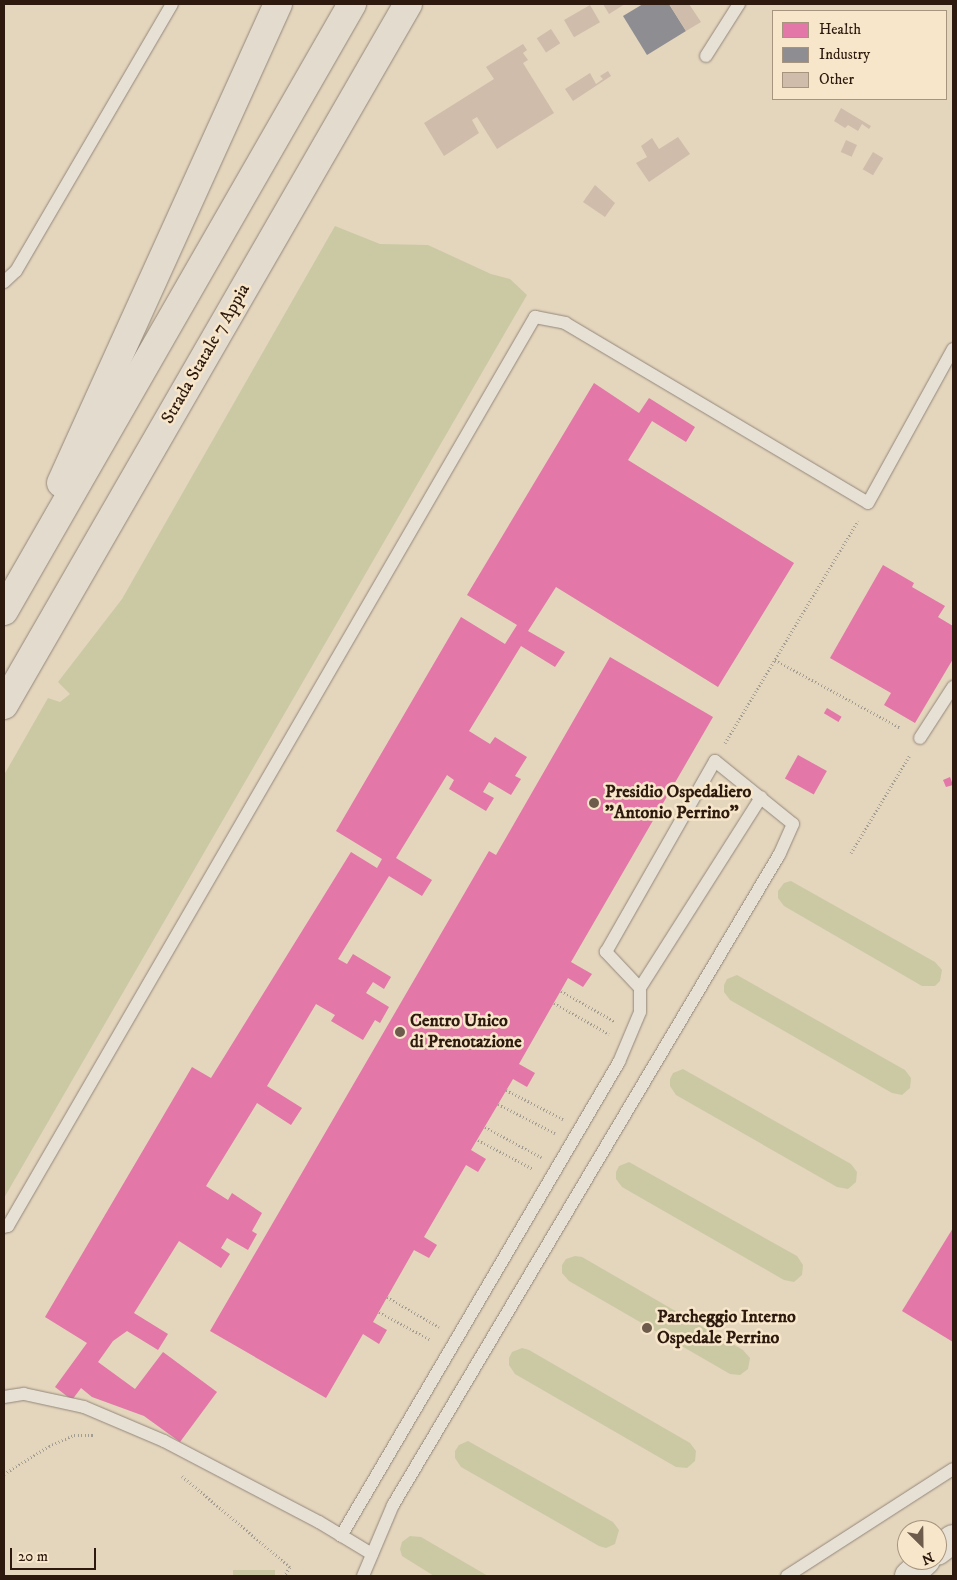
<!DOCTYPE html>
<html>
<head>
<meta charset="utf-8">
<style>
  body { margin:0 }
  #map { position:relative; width:957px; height:1580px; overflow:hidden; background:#e4d5bd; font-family:"IM FELL DW Pica",serif }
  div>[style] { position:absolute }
  .green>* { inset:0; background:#cbc9a3; transform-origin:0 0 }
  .health>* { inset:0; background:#e377a8; transform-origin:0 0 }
  .industry>* { inset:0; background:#8d8d92 }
  .building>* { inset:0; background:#d0bcab; transform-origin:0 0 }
  .path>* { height:3px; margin-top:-1.5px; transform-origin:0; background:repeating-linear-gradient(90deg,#a49d92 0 1px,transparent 0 3.5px) }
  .roads { filter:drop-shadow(0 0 1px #938879) drop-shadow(0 0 1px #938879) }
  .service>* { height:12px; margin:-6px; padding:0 6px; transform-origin:6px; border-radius:6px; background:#e7e0d5 }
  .tertiary>* { height:28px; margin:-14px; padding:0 14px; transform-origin:14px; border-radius:14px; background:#e7e0d5 }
  .trunk>* { height:28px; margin:-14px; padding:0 14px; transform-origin:14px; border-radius:14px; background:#e3dbce }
  .dots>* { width:14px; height:14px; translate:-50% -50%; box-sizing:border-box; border:2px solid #f7e6ca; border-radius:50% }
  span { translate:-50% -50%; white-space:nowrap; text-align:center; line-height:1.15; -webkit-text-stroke:5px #f7e6ca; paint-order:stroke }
  .street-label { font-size:18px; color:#2d190d }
  .poi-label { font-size:18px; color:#2d190d; font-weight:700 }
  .left { translate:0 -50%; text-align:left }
  .frame { position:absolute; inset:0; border:5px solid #2d190d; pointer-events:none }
  .legend { position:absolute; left:772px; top:10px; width:175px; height:90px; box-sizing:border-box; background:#f7e6ca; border:1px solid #a6947e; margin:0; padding:6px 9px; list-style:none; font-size:15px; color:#2d190d }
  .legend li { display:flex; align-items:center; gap:10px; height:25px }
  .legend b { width:25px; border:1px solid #a6947e }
  .north { position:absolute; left:897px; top:1520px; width:50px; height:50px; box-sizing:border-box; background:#f7e6ca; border:1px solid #a6947e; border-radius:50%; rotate:157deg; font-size:14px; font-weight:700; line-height:20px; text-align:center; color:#2d190d }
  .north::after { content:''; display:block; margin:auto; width:18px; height:22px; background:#6d5b4b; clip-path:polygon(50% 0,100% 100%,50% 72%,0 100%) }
  .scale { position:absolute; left:10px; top:1548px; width:86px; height:22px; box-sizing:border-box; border:2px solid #2d190d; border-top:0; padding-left:6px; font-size:15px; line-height:18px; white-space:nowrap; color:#2d190d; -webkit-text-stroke:4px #f7e6ca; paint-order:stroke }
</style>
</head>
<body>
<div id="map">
  <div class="green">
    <div style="clip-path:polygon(335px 226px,380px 244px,428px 245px,491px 274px,510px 279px,527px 295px,4px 1198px,4px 775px,48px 698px,60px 702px,70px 694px,58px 682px,122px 599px)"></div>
    <div style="clip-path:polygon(791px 881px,935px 962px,942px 970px,940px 981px,935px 986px,922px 986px,784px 906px,778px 898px,778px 891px,784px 883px)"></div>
    <div style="clip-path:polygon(737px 975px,905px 1070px,911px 1078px,910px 1088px,902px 1095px,892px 1093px,730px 1000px,724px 992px,724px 985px,727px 979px)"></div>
    <div style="clip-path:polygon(683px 1069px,851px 1164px,857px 1172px,856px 1182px,848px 1189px,837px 1187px,676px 1095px,670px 1086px,670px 1079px,673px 1073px)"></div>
    <div style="clip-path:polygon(629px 1162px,797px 1256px,803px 1265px,802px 1275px,794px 1282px,784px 1280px,622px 1187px,616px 1179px,616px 1172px,619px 1166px)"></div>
    <div style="clip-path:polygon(575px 1256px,582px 1257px,743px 1350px,750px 1358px,748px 1369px,740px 1375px,730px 1374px,569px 1281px,562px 1273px,562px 1265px,566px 1259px)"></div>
    <div style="clip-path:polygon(522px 1348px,529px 1350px,690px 1443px,696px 1451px,695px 1461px,687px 1468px,676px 1467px,515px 1374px,509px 1365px,509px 1358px,512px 1352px)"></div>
    <div style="clip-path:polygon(468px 1441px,613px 1522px,619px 1530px,615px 1544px,606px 1548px,599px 1546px,461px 1467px,455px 1458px,455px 1451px,459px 1445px)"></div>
    <div style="clip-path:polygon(410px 1536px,421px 1537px,488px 1576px,434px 1576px,402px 1556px,400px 1549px,402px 1542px)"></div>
    <div style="left:233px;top:1570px;width:42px;height:6px"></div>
  </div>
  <div class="health">
    <div style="clip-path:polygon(594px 383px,639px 413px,649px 398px,695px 427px,686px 442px,652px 421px,628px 460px,794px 563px,718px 687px,556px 587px,528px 631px,565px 652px,555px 667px,521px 646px,469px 731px,490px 744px,495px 737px,527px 757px,515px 776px,521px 779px,511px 795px,489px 782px,483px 792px,494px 798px,486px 811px,449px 789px,454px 780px,447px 775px,396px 858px,432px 880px,422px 896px,389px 876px,338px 959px,347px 964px,353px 954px,391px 977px,384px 989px,373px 982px,366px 993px,389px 1007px,380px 1023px,375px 1020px,363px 1040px,331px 1021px,335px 1015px,316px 1004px,267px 1086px,302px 1108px,291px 1125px,257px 1103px,206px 1186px,228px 1200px,232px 1193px,262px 1213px,252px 1231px,257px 1234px,248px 1250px,227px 1238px,221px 1248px,230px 1254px,221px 1268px,179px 1241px,134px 1313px,168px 1334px,158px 1350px,127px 1331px,113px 1341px,98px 1362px,135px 1389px,163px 1352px,217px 1392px,180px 1442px,144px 1416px,92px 1397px,81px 1388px,72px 1400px,55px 1387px,87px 1343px,45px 1317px,192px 1067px,211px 1078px,351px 852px,377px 868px,382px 859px,336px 831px,461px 617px,505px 644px,517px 625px,467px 595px)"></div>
    <div style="clip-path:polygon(883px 565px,914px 583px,912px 587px,945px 606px,938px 617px,953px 626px,953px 659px,915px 723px,884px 705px,891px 693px,830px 658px)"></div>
    <div style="clip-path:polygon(610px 657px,713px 717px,571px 962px,592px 974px,583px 987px,568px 978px,519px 1064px,535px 1073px,527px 1087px,513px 1079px,471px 1150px,486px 1159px,478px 1172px,466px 1165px,424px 1237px,437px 1245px,429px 1258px,414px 1250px,373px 1322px,387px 1330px,379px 1344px,363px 1334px,326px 1398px,210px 1331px,489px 851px,496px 855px)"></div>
    <div style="left:827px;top:708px;width:17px;height:6px;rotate:31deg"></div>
    <div style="left:798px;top:755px;width:33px;height:27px;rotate:29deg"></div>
    <div style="clip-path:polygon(950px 777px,953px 785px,946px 787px,943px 780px)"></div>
    <div style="clip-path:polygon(953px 1228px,953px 1342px,902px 1311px)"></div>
  </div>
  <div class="industry">
    <div style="clip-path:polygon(643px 4px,669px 4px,686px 31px,647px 55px,623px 16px)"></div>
  </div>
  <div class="building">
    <div style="clip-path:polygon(603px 4px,625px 4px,609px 14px)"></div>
    <div style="clip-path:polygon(669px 4px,689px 4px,701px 22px,686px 31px)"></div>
    <div style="left:590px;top:5px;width:20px;height:30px;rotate:60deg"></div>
    <div style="left:551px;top:29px;width:17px;height:17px;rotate:57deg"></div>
    <div style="clip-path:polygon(523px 44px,527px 50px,523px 53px,528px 60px,523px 63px,554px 113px,497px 149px,477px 117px,472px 120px,479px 133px,444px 156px,424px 123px,494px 79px,486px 67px)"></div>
    <div style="clip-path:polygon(608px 71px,611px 76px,573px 101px,565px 89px,590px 73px,596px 84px,603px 79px,600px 76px)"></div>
    <div style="clip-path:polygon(841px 108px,871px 126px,869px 129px,862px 124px,858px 131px,848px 125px,845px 128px,834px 121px)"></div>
    <div style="clip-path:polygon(678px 137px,690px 154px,649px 182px,636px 163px,647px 157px,641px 146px,652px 138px,659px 149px)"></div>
    <div style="left:846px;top:140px;width:12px;height:13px;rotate:24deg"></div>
    <div style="left:873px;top:152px;width:12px;height:20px;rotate:31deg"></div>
    <div style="clip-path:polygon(595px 185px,615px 203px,605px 217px,583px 202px)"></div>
  </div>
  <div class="path">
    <div style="left:775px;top:660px;width:143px;rotate:28.4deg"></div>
    <div style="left:725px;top:743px;width:259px;rotate:-59.1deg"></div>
    <div style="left:851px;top:853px;width:114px;rotate:-59deg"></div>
    <div style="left:561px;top:991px;width:61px;rotate:29.5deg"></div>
    <div style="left:554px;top:1003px;width:63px;rotate:29.4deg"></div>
    <div style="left:506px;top:1090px;width:64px;rotate:27deg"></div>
    <div style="left:498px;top:1104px;width:64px;rotate:27deg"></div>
    <div style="left:485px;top:1127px;width:64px;rotate:28.2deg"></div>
    <div style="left:478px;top:1140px;width:62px;rotate:27.8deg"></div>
    <div style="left:387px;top:1297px;width:60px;rotate:30deg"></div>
    <div style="left:379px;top:1312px;width:59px;rotate:28.3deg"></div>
    <div style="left:4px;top:1474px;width:53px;rotate:-31.9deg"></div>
    <div style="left:49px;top:1446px;width:27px;rotate:-24deg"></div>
    <div style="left:74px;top:1435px;width:19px"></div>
    <div style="left:182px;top:1476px;width:141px;rotate:40.1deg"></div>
    <div style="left:290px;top:1567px;width:11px;rotate:124deg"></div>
  </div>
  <div class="roads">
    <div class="service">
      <div style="left:706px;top:56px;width:62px;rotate:-57.6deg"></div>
      <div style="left:4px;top:282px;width:16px;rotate:-43deg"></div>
      <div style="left:16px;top:271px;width:309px;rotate:-59.7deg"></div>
      <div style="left:920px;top:738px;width:61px;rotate:-57.1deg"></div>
      <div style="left:640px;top:988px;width:226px;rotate:-57.6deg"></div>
      <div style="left:4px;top:1227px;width:4px;rotate:-14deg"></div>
      <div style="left:8px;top:1226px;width:1051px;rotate:-59.9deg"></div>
      <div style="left:535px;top:317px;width:31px;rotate:11deg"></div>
      <div style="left:565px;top:323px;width:352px;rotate:30.7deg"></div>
      <div style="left:868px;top:503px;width:176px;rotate:-61.1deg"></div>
      <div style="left:4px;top:1397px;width:20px;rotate:-9deg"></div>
      <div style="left:24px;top:1394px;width:61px;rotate:12.2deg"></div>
      <div style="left:84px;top:1407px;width:87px;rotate:23deg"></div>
      <div style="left:164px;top:1441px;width:175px;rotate:27.6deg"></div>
      <div style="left:319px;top:1522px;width:62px;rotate:31.1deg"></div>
      <div style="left:341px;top:1536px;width:550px;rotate:-59.61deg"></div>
      <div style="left:619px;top:1062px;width:54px;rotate:-67.2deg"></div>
      <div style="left:640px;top:1012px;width:24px;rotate:-90deg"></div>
      <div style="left:640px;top:988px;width:50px;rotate:-133.4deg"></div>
      <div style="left:606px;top:952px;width:220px;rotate:-60.3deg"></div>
      <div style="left:715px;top:761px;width:100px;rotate:38.9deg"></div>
      <div style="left:793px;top:824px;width:34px;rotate:114deg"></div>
      <div style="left:779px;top:855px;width:756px;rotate:120.7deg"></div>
      <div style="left:393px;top:1505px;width:77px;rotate:112.9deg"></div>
      <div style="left:787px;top:1576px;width:197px;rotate:-32.8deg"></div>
    </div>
    <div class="tertiary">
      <div style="left:937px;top:1551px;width:20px;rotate:-37deg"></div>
      <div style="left:909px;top:1576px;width:23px;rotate:-43deg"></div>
    </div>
    <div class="trunk">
      <div style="left:61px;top:483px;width:526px;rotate:-65.63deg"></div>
      <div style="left:4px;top:611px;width:700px;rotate:-60.17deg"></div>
      <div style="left:4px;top:705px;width:809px;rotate:-60.04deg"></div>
    </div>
  </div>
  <div class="dots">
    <div style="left:594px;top:803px;background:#6d5b4b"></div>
    <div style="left:400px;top:1032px;background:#6d5b4b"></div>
    <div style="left:647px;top:1328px;background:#6d5b4b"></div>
  </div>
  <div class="street-label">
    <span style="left:206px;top:354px;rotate:-60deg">Strada Statale 7 Appia</span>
  </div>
  <div class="poi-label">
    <span class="left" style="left:605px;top:803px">Presidio Ospedaliero<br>"Antonio Perrino"</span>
    <span class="left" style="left:410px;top:1032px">Centro Unico<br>di Prenotazione</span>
    <span class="left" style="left:657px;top:1328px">Parcheggio Interno<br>Ospedale Perrino</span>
  </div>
  <div class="frame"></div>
  <ul class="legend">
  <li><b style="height:14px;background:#e377a8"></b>Health</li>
  <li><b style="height:14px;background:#8d8d92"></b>Industry</li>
  <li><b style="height:14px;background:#d0bcab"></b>Other</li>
  </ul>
  <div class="north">N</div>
  <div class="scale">20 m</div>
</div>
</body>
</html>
